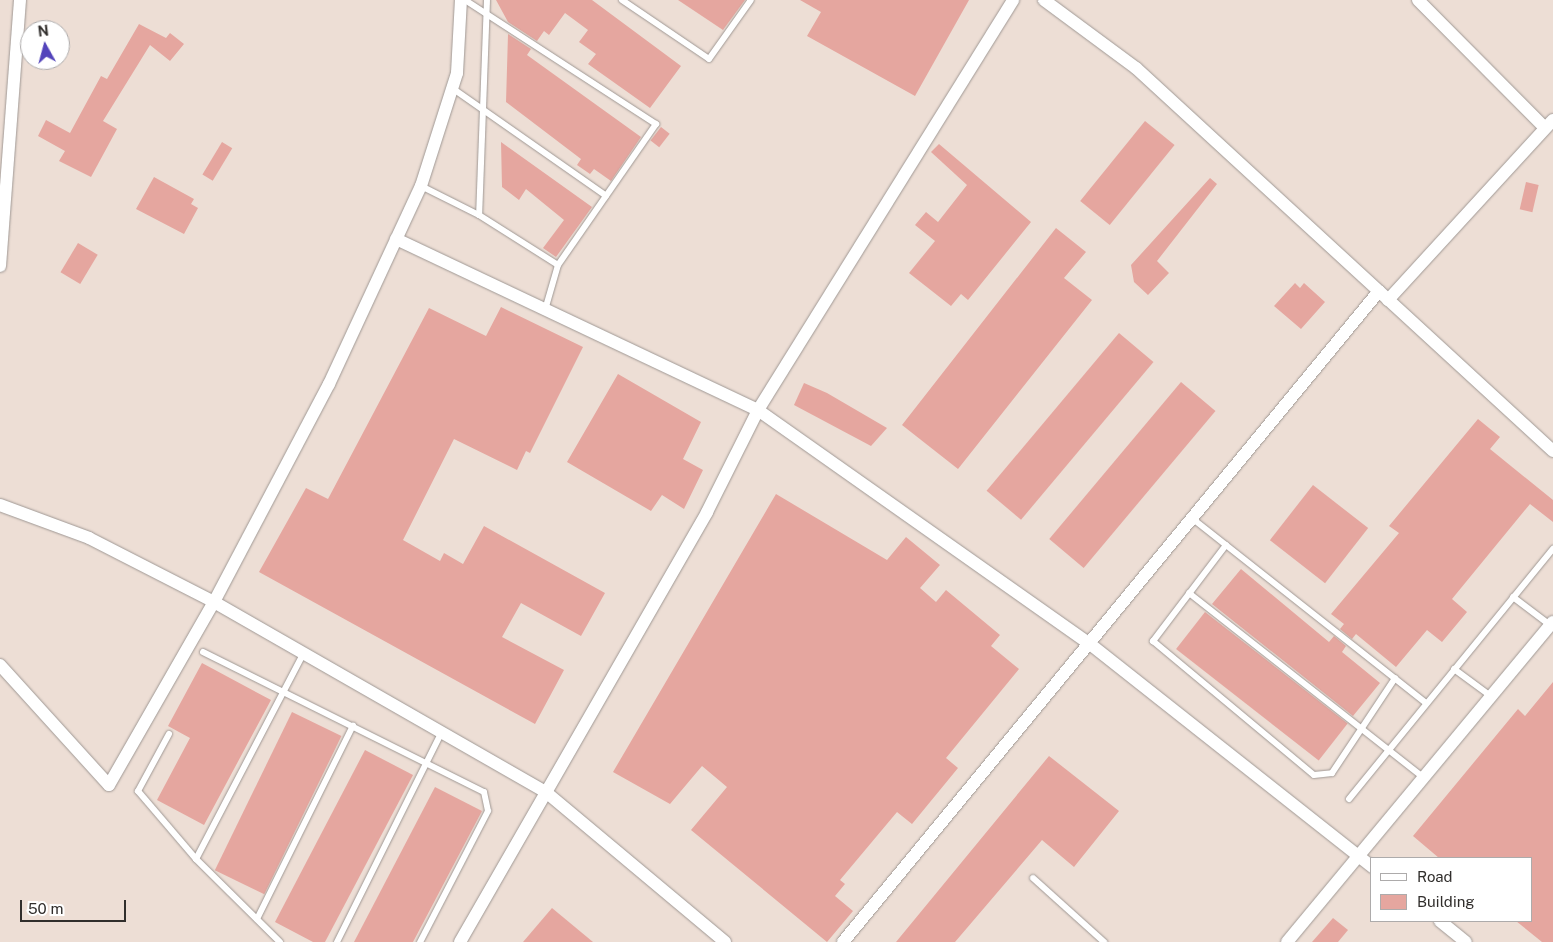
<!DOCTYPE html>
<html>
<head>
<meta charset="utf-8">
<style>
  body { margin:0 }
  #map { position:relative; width:1553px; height:942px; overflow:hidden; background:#f2eae5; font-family:"Public Sans",sans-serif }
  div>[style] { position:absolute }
  .built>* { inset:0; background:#edded5 }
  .building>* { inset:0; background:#e5a69f; transform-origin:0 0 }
  .roads { filter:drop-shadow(0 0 1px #9f9894) drop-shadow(0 0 1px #9f9894) }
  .lane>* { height:6px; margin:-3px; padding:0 3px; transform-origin:3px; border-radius:3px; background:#fff }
  .street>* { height:12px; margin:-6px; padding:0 6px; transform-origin:6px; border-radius:6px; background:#fff }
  span { translate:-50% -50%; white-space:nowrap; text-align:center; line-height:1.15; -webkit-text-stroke:4px #fff; paint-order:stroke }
  .legend { position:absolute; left:1370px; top:857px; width:162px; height:65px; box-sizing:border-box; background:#fff; border:1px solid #adabab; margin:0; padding:6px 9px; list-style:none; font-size:15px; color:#312e2c }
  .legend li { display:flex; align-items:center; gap:10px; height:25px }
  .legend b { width:25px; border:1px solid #adabab }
  .north { position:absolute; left:20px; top:20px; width:50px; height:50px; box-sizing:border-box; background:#fff; border:1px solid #adabab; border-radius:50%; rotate:353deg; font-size:14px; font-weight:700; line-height:20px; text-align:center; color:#312e2c }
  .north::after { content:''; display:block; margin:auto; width:18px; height:22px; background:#5344bb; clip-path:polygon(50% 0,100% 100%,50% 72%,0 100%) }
  .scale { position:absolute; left:20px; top:900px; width:106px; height:22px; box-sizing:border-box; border:2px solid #312e2c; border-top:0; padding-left:6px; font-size:15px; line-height:18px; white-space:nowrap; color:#312e2c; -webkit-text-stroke:4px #fff; paint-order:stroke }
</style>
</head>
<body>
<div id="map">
  <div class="built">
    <div style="clip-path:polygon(evenodd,0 0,1553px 0,1553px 942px,0 942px,0 0,30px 30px,60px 30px,60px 60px,30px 60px,30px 30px,0 0,1372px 858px,1532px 858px,1532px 921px,1372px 921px,1372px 858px)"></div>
  </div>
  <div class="building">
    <div style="clip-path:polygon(496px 0,592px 0,681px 66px,650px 108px,588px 64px,596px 54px,579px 42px,588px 30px,565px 13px,549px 35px,544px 31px,537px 41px,508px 22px)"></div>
    <div style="clip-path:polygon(678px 0,745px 0,723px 30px)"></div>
    <div style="clip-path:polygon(800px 0,969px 0,915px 96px,807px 36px,821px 12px)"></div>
    <div style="clip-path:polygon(139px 24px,166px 38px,170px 33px,184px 44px,170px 61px,150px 45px,103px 121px,117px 129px,91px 177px,59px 161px,65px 151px,38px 136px,46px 120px,70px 133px,101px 76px,107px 79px)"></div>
    <div style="clip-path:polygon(508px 34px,531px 49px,527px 55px,641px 137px,611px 181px,594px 169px,590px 174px,577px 165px,581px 159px,506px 102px)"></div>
    <div style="left:1145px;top:121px;width:38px;height:103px;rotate:39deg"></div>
    <div style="left:661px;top:127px;width:11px;height:17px;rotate:38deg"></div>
    <div style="left:222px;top:142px;width:12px;height:38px;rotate:31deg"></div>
    <div style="clip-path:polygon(501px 142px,592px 207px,556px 257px,543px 248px,564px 220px,526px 189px,519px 200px,502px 187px)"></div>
    <div style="clip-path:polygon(939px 144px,1031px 222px,968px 300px,961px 294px,951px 306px,909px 273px,935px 241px,915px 225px,926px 212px,938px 222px,967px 185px,931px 152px)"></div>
    <div style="clip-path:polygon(154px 177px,194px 199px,191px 204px,198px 208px,184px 234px,136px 209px)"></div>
    <div style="clip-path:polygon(1210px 178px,1217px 184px,1157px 261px,1169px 273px,1148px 295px,1134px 282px,1131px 265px)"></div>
    <div style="left:1526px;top:182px;width:13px;height:28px;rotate:13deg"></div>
    <div style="clip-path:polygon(1056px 228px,1086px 252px,1064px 278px,1092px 300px,958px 469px,902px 425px)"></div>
    <div style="left:78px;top:243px;width:23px;height:34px;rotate:31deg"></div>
    <div style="clip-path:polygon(1295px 283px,1300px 288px,1304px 283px,1325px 302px,1301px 329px,1274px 306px)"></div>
    <div style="clip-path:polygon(501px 307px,583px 347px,530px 453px,526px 451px,517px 470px,454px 439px,403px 540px,440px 561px,444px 553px,463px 564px,484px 526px,605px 593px,581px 636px,521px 603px,502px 637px,564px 670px,535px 724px,259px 572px,306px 488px,328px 499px,429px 308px,486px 336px)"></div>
    <div style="left:1119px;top:333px;width:45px;height:206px;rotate:40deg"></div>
    <div style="clip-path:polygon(618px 374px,701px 422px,683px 459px,703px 470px,684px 509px,662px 495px,651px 511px,567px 462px)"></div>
    <div style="left:1181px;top:382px;width:45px;height:205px;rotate:40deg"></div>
    <div style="clip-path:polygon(804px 383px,827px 393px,887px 428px,871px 446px,794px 405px)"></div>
    <div style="clip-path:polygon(1478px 419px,1500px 437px,1490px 449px,1553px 500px,1553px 522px,1530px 504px,1452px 599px,1467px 612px,1442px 642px,1427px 630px,1396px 667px,1356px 634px,1352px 639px,1340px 629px,1344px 624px,1331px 614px,1399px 533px,1389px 526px)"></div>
    <div style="left:1313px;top:485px;width:70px;height:70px;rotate:38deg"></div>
    <div style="clip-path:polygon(776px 494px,887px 560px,906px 537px,940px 565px,920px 588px,936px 602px,946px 590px,1000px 635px,991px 646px,1019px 669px,946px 758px,958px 768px,912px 824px,897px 812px,840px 880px,845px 884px,835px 896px,853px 911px,827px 942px,691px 830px,727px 787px,702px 766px,670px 804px,613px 772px)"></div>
    <div style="clip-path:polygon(1241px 569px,1329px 642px,1334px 636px,1346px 646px,1342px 652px,1380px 683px,1353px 716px,1212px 604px)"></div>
    <div style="left:1205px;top:612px;width:181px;height:47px;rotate:38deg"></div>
    <div style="clip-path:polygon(202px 663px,271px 700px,204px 825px,157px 800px,190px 738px,168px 726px)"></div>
    <div style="clip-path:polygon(1553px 682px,1553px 942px,1542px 942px,1516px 921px,1532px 921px,1532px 858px,1439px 858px,1413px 836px,1518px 709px,1525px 716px)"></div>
    <div style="left:292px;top:712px;width:55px;height:176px;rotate:26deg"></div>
    <div style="clip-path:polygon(365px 750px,413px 775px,325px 942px,313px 942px,275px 922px)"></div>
    <div style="clip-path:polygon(1049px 756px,1119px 811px,1074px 867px,1042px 840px,955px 942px,896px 942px)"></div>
    <div style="clip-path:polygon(435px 787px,482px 811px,413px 942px,354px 942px)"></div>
    <div style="clip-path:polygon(552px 908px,593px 942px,523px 942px)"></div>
    <div style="clip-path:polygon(1333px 918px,1348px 930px,1338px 942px,1312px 942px)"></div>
  </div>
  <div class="roads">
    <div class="lane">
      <div style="left:465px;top:0;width:228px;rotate:33deg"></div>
      <div style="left:656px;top:124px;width:172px;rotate:124.8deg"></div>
      <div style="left:487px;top:0;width:215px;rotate:92.1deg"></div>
      <div style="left:479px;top:215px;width:93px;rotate:32.3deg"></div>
      <div style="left:558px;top:265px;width:47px;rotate:106.1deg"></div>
      <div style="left:622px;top:0;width:105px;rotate:34.1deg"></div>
      <div style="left:709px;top:59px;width:72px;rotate:-54.6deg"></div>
      <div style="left:452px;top:88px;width:188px;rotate:35deg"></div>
      <div style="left:421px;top:186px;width:65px;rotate:26.6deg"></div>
      <div style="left:1193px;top:519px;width:297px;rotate:38.3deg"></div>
      <div style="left:1226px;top:545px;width:121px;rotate:127.2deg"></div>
      <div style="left:1153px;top:641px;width:209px;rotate:39.8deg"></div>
      <div style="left:1314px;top:775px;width:18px;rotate:-6deg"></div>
      <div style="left:1332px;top:773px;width:114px;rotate:-56.4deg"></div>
      <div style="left:1189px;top:593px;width:299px;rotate:38.2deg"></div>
      <div style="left:1513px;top:597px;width:46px;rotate:37.1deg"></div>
      <div style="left:203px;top:652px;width:314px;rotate:26.5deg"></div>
      <div style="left:484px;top:792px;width:19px;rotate:78deg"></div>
      <div style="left:488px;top:811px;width:148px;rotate:117.4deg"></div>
      <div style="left:1454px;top:669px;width:47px;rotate:36.4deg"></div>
      <div style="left:169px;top:734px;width:65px;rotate:118.5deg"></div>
      <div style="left:138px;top:791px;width:89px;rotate:49.5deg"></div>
      <div style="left:196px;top:859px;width:118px;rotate:44.7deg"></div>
      <div style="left:1349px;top:799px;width:323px;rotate:-50.8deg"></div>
      <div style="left:196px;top:859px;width:233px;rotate:-62.4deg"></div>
      <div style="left:1033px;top:878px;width:96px;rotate:42deg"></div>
      <div style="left:257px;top:919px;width:216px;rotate:-63.6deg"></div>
      <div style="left:337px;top:942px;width:236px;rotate:-63.5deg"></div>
    </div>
    <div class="street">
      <div style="left:1044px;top:0;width:114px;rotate:36.5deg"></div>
      <div style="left:1136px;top:68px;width:566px;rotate:42.57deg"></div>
      <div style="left:1418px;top:0;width:180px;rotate:45.2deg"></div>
      <div style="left:396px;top:239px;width:400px;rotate:25.3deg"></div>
      <div style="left:758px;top:410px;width:406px;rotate:35.2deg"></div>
      <div style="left:1090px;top:644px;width:360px;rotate:38.3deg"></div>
      <div style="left:0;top:266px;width:267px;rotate:-85.7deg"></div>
      <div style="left:1388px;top:300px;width:244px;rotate:-47.5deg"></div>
      <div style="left:0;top:505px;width:95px;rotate:20.3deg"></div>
      <div style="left:89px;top:538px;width:140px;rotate:27.1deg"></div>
      <div style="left:214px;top:602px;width:384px;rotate:29.8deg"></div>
      <div style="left:547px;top:793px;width:232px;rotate:39.9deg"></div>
      <div style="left:0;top:665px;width:162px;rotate:47.8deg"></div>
      <div style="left:109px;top:785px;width:211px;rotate:-60.2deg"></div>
      <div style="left:214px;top:602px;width:246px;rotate:-62.2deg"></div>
      <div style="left:329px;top:384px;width:218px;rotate:-65.1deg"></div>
      <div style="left:421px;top:186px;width:119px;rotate:-72.3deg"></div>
      <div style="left:457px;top:73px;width:73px;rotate:-86.9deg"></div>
      <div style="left:1440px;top:921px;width:33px;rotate:39deg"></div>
      <div style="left:460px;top:942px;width:496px;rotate:-60.1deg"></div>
      <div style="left:707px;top:512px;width:114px;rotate:-63.4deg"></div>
      <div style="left:758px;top:410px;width:483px;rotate:-58.1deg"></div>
      <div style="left:843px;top:942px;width:843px;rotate:-50.53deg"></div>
      <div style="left:1287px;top:942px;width:416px;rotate:-50.3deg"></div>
    </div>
  </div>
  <ul class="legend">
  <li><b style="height:6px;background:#fff"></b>Road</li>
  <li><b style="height:14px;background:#e5a69f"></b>Building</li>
  </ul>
  <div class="north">N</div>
  <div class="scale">50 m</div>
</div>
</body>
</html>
